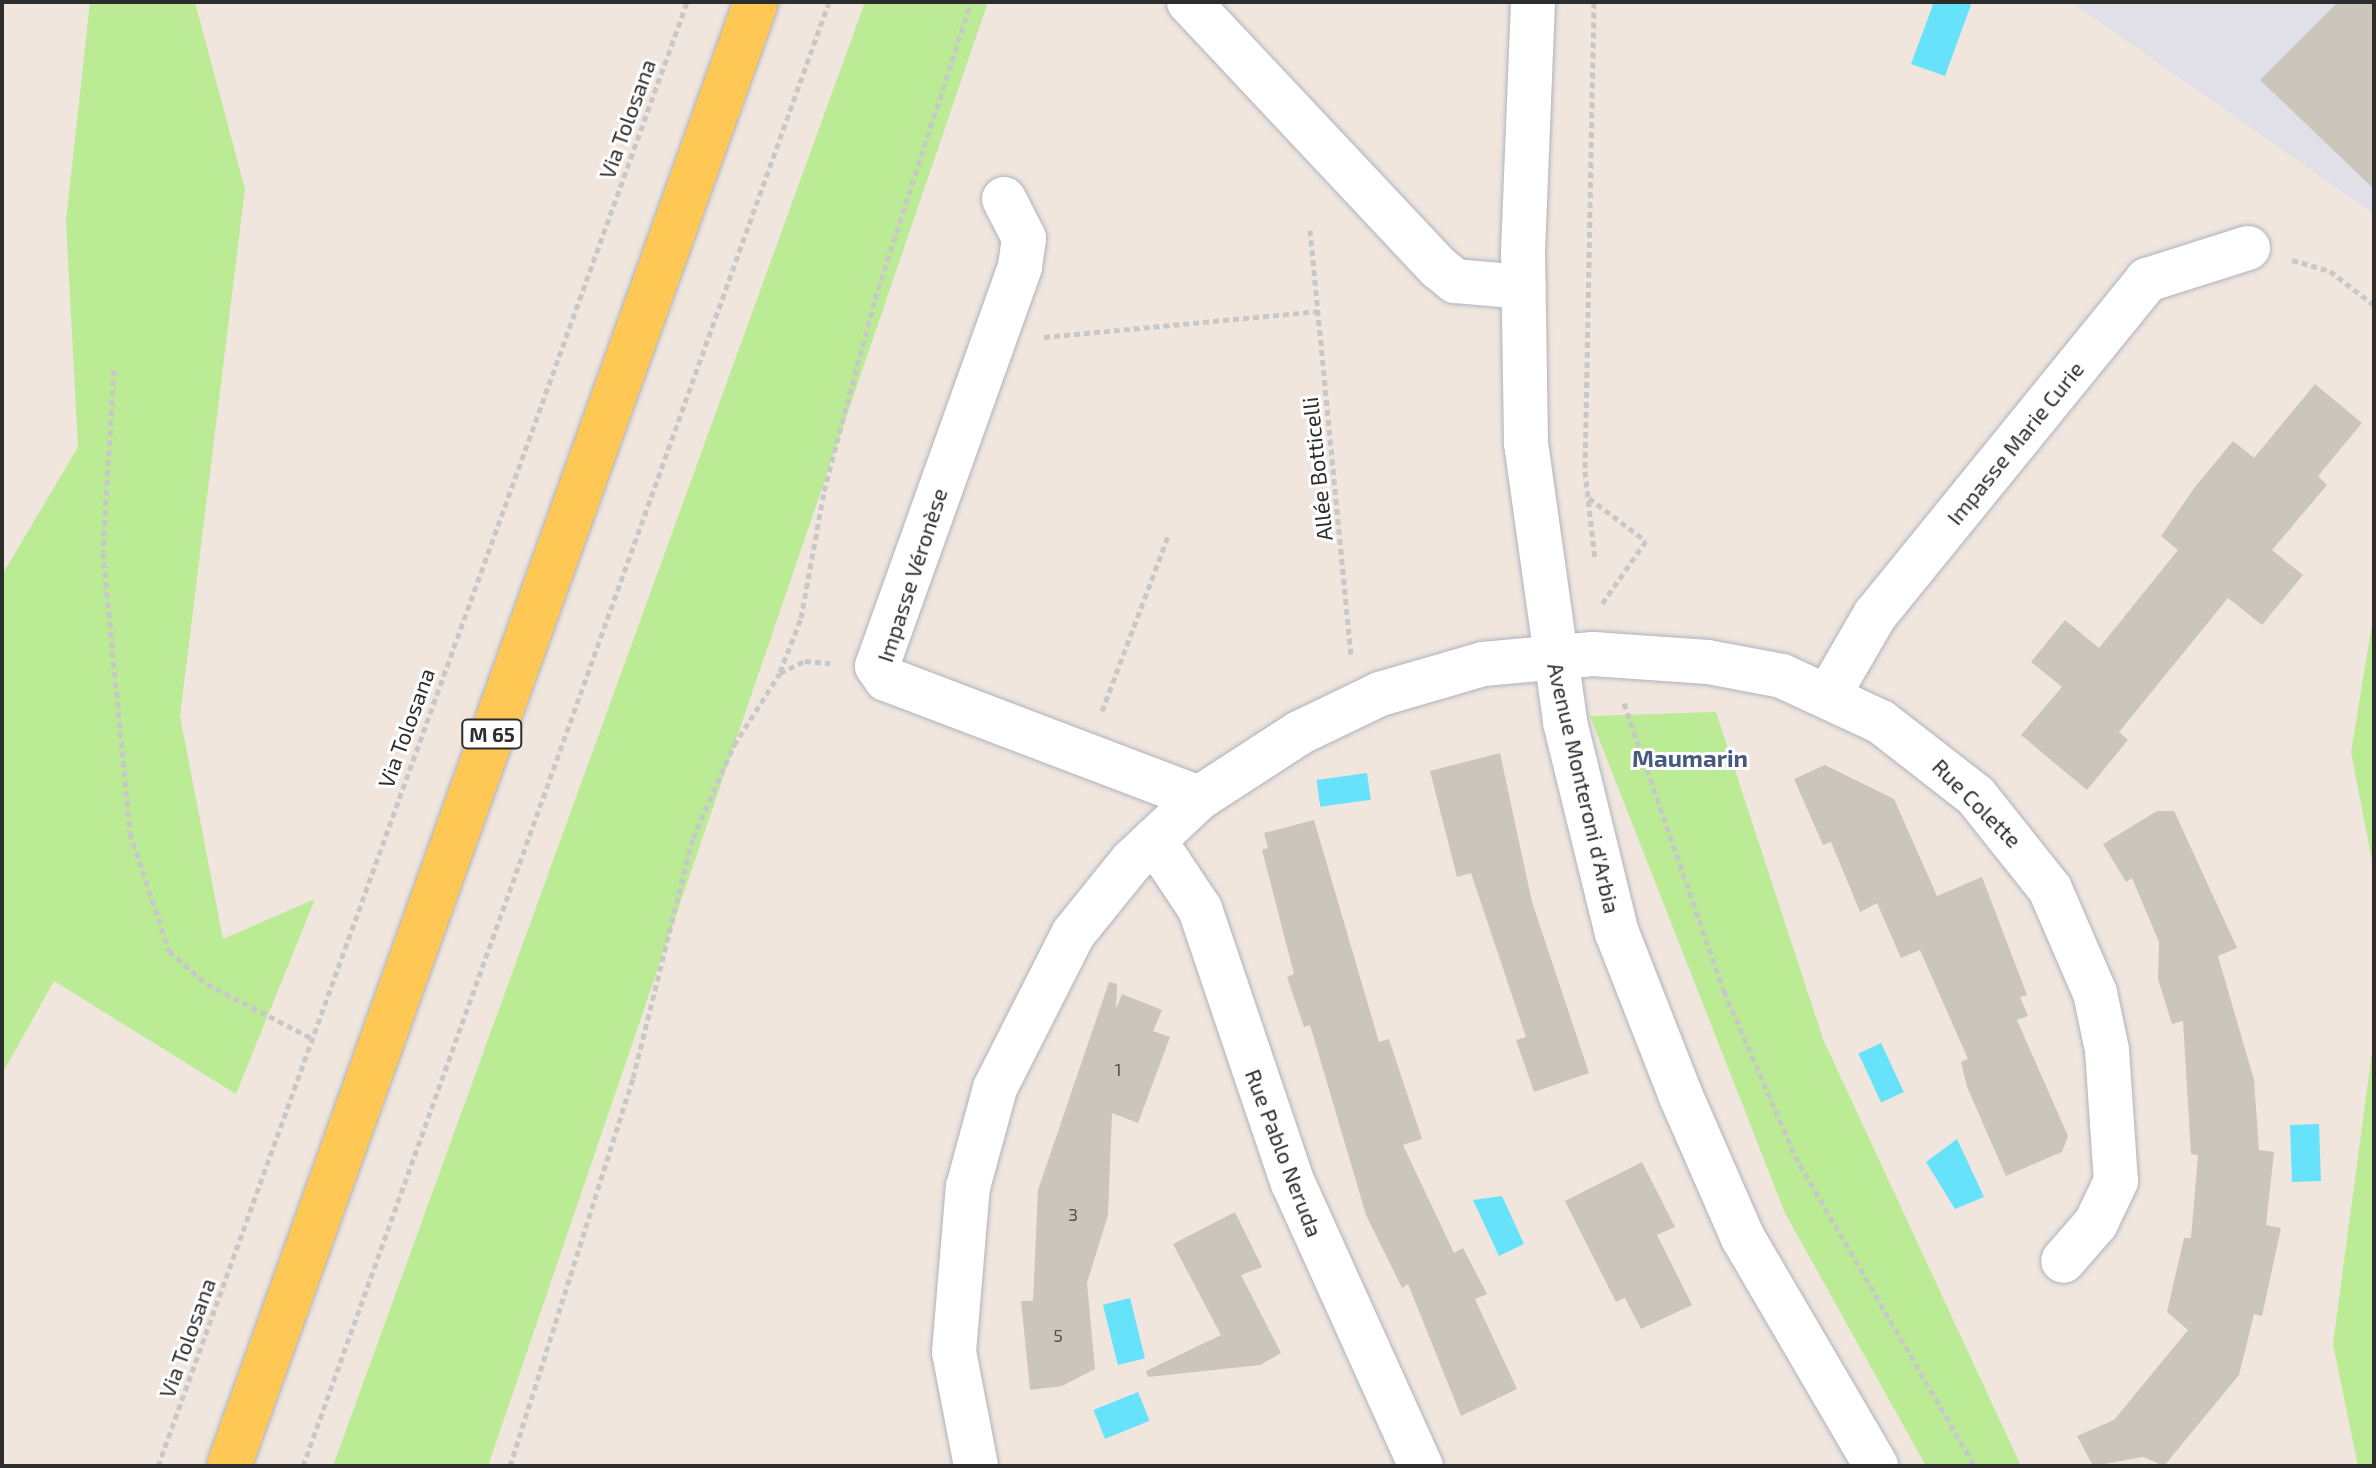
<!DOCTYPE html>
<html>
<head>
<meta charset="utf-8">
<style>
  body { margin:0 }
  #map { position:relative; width:2376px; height:1468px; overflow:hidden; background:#f0e6de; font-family:"Exo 2",sans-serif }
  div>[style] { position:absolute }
  .industrial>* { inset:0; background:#e1dfe8 }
  .green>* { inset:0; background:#bbeb95 }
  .water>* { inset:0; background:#67e2fb; transform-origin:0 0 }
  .building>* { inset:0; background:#cbc5bc }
  .path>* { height:5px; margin-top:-2.5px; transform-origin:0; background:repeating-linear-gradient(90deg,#c8c8c8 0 6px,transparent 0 10px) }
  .roads { filter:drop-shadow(0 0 2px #aeb3be) drop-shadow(0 0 2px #aeb3be) }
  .minor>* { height:44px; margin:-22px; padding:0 22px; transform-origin:22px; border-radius:22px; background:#fff }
  .major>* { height:44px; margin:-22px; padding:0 22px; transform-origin:22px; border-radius:22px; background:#ffc754 }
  span { translate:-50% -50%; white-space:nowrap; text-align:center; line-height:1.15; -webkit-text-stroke:6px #fff; paint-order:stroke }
  .number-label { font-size:18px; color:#545351 }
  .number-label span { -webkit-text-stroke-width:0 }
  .shield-label span { padding:2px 6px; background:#fff; border:2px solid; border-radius:6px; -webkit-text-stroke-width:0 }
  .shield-label { font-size:20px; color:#2d2d2d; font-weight:700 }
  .street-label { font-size:22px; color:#2d2d2d }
  .neighbourhood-label { font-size:24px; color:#475883; font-weight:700 }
  .frame { position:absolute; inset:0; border:4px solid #2d2d2d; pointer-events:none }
</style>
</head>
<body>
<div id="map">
  <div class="industrial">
    <div style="clip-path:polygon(2071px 2px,2374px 2px,2374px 214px)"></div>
  </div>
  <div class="green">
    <div style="clip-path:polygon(90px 2px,195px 2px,245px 189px,180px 716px,223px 939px,315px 899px,236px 1094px,54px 981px,2px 1074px,2px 575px,78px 447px,66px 221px)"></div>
    <div style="clip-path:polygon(865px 2px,988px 2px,488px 1466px,333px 1466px)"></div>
    <div style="clip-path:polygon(2374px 612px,2374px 871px,2351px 752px)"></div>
    <div style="clip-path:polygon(1716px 712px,1823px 1039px,2021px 1466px,1926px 1466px,1785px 1213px,1590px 716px)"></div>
    <div style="clip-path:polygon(2374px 1037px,2374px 1466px,2358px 1466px,2333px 1344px)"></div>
  </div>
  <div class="water">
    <div style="clip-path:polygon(1934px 2px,1972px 2px,1945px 76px,1911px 64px)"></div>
    <div style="left:1367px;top:773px;width:27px;height:51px;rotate:82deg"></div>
    <div style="left:1881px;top:1043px;width:54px;height:25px;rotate:65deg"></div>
    <div style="left:2319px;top:1124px;width:57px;height:29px;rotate:88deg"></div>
    <div style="clip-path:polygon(1957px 1139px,1984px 1197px,1955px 1209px,1926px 1162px)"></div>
    <div style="clip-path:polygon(1502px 1196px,1524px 1244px,1499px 1256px,1473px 1200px)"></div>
    <div style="left:1130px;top:1298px;width:62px;height:28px;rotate:76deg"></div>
    <div style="left:1138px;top:1392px;width:31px;height:48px;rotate:68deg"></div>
  </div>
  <div class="building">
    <div style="clip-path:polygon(2338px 2px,2374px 2px,2374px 189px,2260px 80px)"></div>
    <div style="clip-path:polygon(2315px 384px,2362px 423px,2318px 476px,2327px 485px,2272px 550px,2303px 575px,2262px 625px,2228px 598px,2119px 732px,2128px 740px,2087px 790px,2021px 735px,2062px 687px,2031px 662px,2065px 620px,2099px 648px,2178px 550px,2161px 536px,2195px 487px,2233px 441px,2254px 458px)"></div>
    <div style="clip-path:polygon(1500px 753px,1532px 902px,1589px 1073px,1534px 1092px,1516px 1040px,1526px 1037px,1471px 873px,1457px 877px,1430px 771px)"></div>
    <div style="clip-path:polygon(1825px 765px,1894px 799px,1937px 896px,1982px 877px,2027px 995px,2020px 997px,2028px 1016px,2017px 1020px,2068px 1136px,2062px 1152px,2006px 1176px,1967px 1087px,1961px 1062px,1968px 1059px,1920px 950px,1901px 958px,1877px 903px,1860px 912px,1831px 842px,1823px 845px,1794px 779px)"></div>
    <div style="clip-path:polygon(2157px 811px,2174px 811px,2237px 948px,2218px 956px,2254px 1080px,2259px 1150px,2274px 1152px,2266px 1225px,2281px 1228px,2262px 1316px,2254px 1314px,2239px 1375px,2164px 1466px,2143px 1457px,2093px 1466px,2077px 1436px,2114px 1420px,2188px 1330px,2167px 1312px,2184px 1238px,2191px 1238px,2198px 1155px,2191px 1154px,2183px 1021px,2172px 1024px,2158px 979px,2159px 942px,2132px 878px,2126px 882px,2103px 844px)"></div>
    <div style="clip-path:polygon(1314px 820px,1379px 1042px,1389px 1039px,1422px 1139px,1403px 1145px,1454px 1253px,1463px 1248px,1487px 1294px,1475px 1299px,1517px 1389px,1461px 1416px,1408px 1284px,1402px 1288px,1366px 1215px,1310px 1025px,1304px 1027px,1287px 977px,1294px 974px,1262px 850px,1268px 848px,1264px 833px)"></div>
    <div style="clip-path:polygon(1109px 982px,1117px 984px,1116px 1009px,1122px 994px,1162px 1010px,1153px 1031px,1170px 1037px,1138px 1123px,1112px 1113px,1108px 1215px,1087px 1283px,1095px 1369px,1062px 1386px,1030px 1390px,1021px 1301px,1033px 1301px,1038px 1190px)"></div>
    <div style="clip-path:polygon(1642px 1162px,1675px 1227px,1657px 1235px,1692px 1305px,1641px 1329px,1625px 1298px,1616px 1302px,1565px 1201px)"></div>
    <div style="clip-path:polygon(1235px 1212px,1262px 1267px,1241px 1275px,1281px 1353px,1260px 1365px,1148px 1377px,1146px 1371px,1221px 1335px,1173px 1244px)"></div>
  </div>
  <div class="path">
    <div style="left:1594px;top:2px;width:469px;rotate:91.1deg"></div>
    <div style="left:1585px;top:471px;width:90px;rotate:83.6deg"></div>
    <div style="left:1310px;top:230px;width:427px;rotate:84.5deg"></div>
    <div style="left:2292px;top:260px;width:40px;rotate:16deg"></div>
    <div style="left:2330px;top:271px;width:56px;rotate:37.7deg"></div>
    <div style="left:1044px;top:337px;width:275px;rotate:-5.4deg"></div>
    <div style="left:114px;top:370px;width:182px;rotate:93.5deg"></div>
    <div style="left:103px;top:552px;width:282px;rotate:84.5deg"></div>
    <div style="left:130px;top:833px;width:124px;rotate:71.7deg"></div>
    <div style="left:169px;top:951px;width:50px;rotate:41deg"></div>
    <div style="left:207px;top:984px;width:117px;rotate:27.4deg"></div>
    <div style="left:1589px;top:498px;width:71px;rotate:37deg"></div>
    <div style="left:1646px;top:541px;width:78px;rotate:125.1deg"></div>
    <div style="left:780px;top:672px;width:58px;rotate:-68.7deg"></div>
    <div style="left:801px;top:618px;width:129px;rotate:-79.7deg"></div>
    <div style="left:824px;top:491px;width:199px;rotate:-75.1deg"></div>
    <div style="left:875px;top:299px;width:312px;rotate:-72.1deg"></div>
    <div style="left:1624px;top:703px;width:305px;rotate:70.9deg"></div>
    <div style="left:1724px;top:991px;width:180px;rotate:66.7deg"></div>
    <div style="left:1795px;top:1156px;width:358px;rotate:59.9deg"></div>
    <div style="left:1102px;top:711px;width:187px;rotate:-69.3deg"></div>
    <div style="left:158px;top:1466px;width:1557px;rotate:-70.13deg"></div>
    <div style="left:303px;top:1466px;width:1556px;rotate:-70.24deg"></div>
    <div style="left:510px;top:1466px;width:407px;rotate:-72.4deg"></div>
    <div style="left:633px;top:1078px;width:247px;rotate:-76deg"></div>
    <div style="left:693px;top:838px;width:102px;rotate:-66.2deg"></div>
    <div style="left:734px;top:745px;width:85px;rotate:-57.4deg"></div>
    <div style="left:780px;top:673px;width:28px;rotate:-26deg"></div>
    <div style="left:805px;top:661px;width:25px;rotate:5deg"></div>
  </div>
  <div class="roads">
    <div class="minor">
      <div style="left:1189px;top:2px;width:365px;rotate:46.8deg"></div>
      <div style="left:1439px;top:268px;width:21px;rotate:39deg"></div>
      <div style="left:1455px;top:281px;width:69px;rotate:5deg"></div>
      <div style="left:1533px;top:2px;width:250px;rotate:92.3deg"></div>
      <div style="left:1523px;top:252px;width:191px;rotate:89.1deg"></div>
      <div style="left:1526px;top:443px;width:282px;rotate:82deg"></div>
      <div style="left:1565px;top:722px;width:217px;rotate:76.2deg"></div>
      <div style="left:1617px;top:933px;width:173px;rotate:68.6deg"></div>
      <div style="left:1680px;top:1094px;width:157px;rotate:66.4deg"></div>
      <div style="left:1743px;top:1238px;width:264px;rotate:59.7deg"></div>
      <div style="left:1004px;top:199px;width:44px;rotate:62.9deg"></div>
      <div style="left:1024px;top:238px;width:29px;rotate:98deg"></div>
      <div style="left:1020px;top:267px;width:424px;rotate:109.7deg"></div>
      <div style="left:877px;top:666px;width:16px;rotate:55deg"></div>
      <div style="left:886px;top:679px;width:335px;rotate:20.8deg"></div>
      <div style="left:1828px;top:696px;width:94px;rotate:-59.9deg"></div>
      <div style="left:1875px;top:615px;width:432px;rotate:-50.9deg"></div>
      <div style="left:2147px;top:280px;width:106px;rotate:-17.6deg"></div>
      <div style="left:1154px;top:840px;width:83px;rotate:56.3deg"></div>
      <div style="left:1200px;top:909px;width:289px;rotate:71.3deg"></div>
      <div style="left:1293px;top:1183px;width:311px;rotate:65.7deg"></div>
      <div style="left:976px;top:1466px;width:116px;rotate:-100.9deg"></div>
      <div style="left:954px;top:1352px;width:166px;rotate:-85.2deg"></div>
      <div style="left:968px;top:1187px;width:103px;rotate:-74.7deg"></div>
      <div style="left:995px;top:1088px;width:173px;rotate:-63.1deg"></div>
      <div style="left:1073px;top:934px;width:94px;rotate:-51.1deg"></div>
      <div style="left:1132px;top:861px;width:92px;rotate:-43.2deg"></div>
      <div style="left:1199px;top:798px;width:119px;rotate:-33deg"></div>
      <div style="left:1299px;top:733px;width:90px;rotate:-25.7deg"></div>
      <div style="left:1380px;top:694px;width:107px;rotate:-16.2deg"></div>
      <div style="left:1483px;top:664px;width:110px;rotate:-5.2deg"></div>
      <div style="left:1593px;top:654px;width:115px;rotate:4deg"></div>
      <div style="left:1708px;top:662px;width:75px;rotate:10.7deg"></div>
      <div style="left:1782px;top:676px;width:109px;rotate:24.9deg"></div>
      <div style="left:1881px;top:722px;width:120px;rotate:37.9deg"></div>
      <div style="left:1976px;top:796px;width:119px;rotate:51.5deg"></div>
      <div style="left:2050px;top:889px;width:113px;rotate:66.6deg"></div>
      <div style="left:2095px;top:993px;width:58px;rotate:78.1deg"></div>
      <div style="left:2107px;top:1050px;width:131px;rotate:86.1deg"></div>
      <div style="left:2116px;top:1181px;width:47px;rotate:115.5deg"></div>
      <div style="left:2096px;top:1223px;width:50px;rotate:131deg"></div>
    </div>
    <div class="major">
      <div style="left:229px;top:1466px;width:1556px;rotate:-70.2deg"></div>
    </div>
  </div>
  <div class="number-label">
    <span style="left:1118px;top:1069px">1</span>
    <span style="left:1073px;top:1214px">3</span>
    <span style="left:1058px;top:1335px">5</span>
  </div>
  <div class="shield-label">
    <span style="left:492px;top:734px">M 65</span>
  </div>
  <div class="street-label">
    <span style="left:627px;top:119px;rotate:-70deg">Via Tolosana</span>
    <span style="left:2015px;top:443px;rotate:-51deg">Impasse Marie Curie</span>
    <span style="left:1317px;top:469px;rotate:-96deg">Allée Botticelli</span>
    <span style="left:912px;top:575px;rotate:-72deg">Impasse Véronèse</span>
    <span style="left:406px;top:728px;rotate:-70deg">Via Tolosana</span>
    <span style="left:1584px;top:788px;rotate:77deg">Avenue Monteroni d'Arbia</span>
    <span style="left:1977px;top:803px;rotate:45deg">Rue Colette</span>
    <span style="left:1284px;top:1153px;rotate:69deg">Rue Pablo Neruda</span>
    <span style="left:187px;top:1338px;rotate:-70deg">Via Tolosana</span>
  </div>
  <div class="neighbourhood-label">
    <span style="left:1690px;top:758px">Maumarin</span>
  </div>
  <div class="frame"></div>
</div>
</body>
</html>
